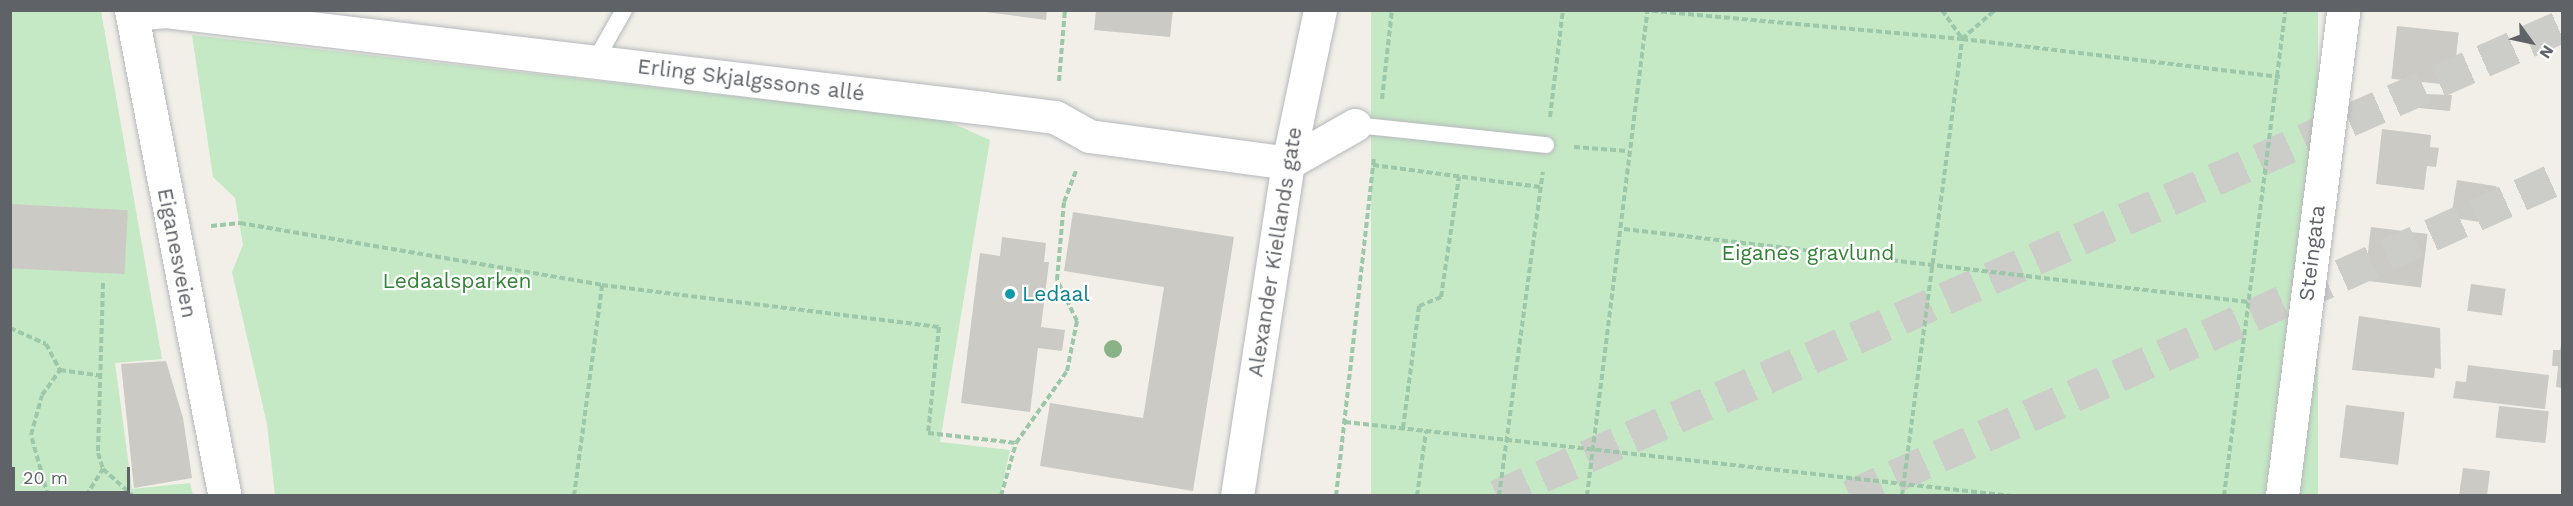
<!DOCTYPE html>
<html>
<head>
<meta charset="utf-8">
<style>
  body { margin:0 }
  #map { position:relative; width:2573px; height:506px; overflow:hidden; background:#f1efe8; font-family:"Work Sans",sans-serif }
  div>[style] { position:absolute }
  .green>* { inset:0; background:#c5e8c5; transform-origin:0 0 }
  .building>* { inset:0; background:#cccac5; transform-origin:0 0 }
  .motorway-tunnel>* { height:33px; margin-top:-16.5px; transform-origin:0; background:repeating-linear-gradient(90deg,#ccccc8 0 33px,transparent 0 49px) }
  .path>* { height:4px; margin-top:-2px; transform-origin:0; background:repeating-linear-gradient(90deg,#9cc7a9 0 6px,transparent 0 9px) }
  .roads { filter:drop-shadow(0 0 2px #b5b8bc) drop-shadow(0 0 2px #b5b8bc) }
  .service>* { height:16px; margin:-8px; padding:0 8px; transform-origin:8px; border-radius:8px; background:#fff }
  .minor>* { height:33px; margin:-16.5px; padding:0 16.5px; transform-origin:16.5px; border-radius:16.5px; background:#fff }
  .tertiary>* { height:33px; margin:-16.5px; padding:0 16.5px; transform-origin:16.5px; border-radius:16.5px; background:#fff }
  .trees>* { width:18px; height:18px; margin:-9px; border-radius:50%; background:#89b387 }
  .dots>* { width:16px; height:16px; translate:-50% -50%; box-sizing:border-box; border:3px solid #fff; border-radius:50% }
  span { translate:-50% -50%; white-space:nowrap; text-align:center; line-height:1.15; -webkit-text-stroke:4.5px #fff; paint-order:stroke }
  .street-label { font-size:21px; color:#5f6368 }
  .park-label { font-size:21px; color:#348238 }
  .culture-label { font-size:21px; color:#0d838f }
  .left { translate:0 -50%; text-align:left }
  .frame { position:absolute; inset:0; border:12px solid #5f6368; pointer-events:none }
  .north { position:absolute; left:2501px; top:12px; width:60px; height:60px; -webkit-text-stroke:4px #fff; paint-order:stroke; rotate:123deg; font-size:16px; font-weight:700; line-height:24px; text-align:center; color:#5f6368 }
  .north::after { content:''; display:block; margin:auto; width:21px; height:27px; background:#5f6368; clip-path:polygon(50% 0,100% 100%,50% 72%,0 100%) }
  .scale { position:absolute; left:12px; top:467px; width:118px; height:27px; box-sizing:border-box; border:3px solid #5f6368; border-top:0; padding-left:8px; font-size:18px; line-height:21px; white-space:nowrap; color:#5f6368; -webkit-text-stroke:4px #fff; paint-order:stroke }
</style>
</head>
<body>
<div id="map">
  <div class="green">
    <div style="clip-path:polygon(10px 11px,101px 11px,162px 359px,115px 363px,132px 489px,190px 483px,193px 495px,11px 495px)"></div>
    <div style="left:1371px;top:11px;width:947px;height:491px"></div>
    <div style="clip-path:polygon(192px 35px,945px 120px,990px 140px,940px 442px,1010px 450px,1000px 495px,275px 495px,267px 424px,232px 272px,243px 245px,235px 198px,213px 177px)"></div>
  </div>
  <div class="building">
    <div style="clip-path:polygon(971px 10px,1047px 10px,1046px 20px)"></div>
    <div style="clip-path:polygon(1096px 10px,1173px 10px,1170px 37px,1094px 30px)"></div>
    <div style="left:2397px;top:26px;width:62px;height:53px;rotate:6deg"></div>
    <div style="clip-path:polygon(2400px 93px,2452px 95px,2450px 111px,2399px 106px)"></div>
    <div style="clip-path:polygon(2382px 129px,2431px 135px,2430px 147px,2439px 148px,2436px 167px,2427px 166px,2424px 190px,2376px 184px)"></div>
    <div style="left:2457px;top:180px;width:40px;height:38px;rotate:9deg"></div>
    <div style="left:10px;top:204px;width:118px;height:64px;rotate:3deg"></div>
    <div style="clip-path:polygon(1073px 212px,1234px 237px,1193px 491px,1040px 466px,1050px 403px,1143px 418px,1164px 287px,1064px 271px)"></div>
    <div style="left:2371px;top:227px;width:57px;height:54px;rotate:7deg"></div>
    <div style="clip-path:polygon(1002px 237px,1046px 243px,1044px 262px,1049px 262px,1041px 327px,1065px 330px,1062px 351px,1038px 348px,1030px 412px,961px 403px,980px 253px,1000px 256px)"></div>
    <div style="left:2471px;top:284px;width:35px;height:27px;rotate:8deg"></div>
    <div style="clip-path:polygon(2359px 316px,2440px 328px,2441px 369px,2435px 368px,2434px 378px,2352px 370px)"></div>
    <div style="clip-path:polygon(2562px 342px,2562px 388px,2556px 387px,2558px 366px,2552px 366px,2553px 350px,2560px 350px)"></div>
    <div style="clip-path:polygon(166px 361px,183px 418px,192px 478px,134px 488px,121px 364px)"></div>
    <div style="clip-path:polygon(2468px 365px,2549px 375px,2545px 409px,2453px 398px,2456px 381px,2466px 382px)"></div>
    <div style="left:2346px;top:405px;width:59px;height:53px;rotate:7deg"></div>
    <div style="left:2499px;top:406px;width:50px;height:32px;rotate:6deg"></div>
    <div style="clip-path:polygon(2463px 468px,2490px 471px,2487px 496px,2459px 496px)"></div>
  </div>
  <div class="motorway-tunnel">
    <div style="left:1497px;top:496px;width:1164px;rotate:-23.81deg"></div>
    <div style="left:1850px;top:496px;width:781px;rotate:-24.2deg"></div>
  </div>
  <div class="path">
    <div style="left:1643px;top:10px;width:320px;rotate:5.2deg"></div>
    <div style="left:1962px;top:39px;width:320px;rotate:6.8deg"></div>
    <div style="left:1942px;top:10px;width:35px;rotate:55deg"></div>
    <div style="left:1059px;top:81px;width:71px;rotate:-85.2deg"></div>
    <div style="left:1382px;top:99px;width:90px;rotate:-83.6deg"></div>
    <div style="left:1550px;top:117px;width:108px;rotate:-83.1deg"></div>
    <div style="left:1574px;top:147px;width:54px;rotate:4.2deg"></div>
    <div style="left:1373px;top:165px;width:169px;rotate:7.5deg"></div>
    <div style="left:211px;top:226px;width:29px;rotate:-6deg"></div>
    <div style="left:240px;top:223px;width:367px;rotate:9.7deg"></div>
    <div style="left:602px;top:285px;width:340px;rotate:7.1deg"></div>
    <div style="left:939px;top:327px;width:107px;rotate:95.9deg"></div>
    <div style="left:928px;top:433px;width:89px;rotate:6.5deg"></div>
    <div style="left:1624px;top:229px;width:629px;rotate:6.66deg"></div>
    <div style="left:103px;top:283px;width:170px;rotate:91.7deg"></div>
    <div style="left:98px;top:453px;width:17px;rotate:73deg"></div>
    <div style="left:103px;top:469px;width:40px;rotate:42deg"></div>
    <div style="left:10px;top:328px;width:39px;rotate:24deg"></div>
    <div style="left:46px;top:344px;width:30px;rotate:62deg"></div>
    <div style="left:1345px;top:422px;width:671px;rotate:6.33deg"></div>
    <div style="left:1403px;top:428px;width:123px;rotate:-82.5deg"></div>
    <div style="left:1419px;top:306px;width:24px;rotate:-22deg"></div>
    <div style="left:1441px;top:297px;width:122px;rotate:-81.5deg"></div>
    <div style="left:48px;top:496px;width:63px;rotate:-105.6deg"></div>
    <div style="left:31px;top:435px;width:41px;rotate:-74.6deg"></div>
    <div style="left:42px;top:395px;width:31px;rotate:-54deg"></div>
    <div style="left:60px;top:370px;width:44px;rotate:7.8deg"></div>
    <div style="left:86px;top:496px;width:32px;rotate:-58deg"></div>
    <div style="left:574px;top:496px;width:213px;rotate:-82.4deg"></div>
    <div style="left:1001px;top:496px;width:55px;rotate:-74.2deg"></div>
    <div style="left:1016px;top:443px;width:88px;rotate:-54.7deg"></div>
    <div style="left:1067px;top:371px;width:51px;rotate:-78.7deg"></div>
    <div style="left:1077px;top:321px;width:46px;rotate:-116deg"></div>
    <div style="left:1057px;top:280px;width:78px;rotate:-84.9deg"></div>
    <div style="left:1064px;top:202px;width:34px;rotate:-69deg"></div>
    <div style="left:1336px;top:496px;width:341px;rotate:-83.6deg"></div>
    <div style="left:1417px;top:496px;width:66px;rotate:-82.1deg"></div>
    <div style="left:1499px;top:496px;width:327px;rotate:-82.3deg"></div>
    <div style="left:1587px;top:496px;width:489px;rotate:-82.9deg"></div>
    <div style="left:1902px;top:496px;width:461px;rotate:-82.5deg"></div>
    <div style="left:1962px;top:39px;width:44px;rotate:-41.3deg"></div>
    <div style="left:2224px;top:496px;width:490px;rotate:-82.8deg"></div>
  </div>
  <div class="roads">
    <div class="service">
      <div style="left:595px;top:61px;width:59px;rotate:-60.4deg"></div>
      <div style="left:1355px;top:125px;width:192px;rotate:6deg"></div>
    </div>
    <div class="minor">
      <div style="left:132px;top:14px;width:34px;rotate:-5deg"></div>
      <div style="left:166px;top:11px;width:824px;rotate:6.76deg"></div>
      <div style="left:984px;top:108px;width:72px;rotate:7.2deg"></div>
      <div style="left:1055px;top:117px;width:39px;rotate:29deg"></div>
      <div style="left:1089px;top:136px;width:201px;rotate:7.7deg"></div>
      <div style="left:1288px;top:163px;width:77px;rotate:-29.6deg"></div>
      <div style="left:1237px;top:496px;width:337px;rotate:-81.3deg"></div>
      <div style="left:1288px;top:163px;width:156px;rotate:-78.2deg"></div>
      <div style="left:2282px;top:496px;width:490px;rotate:-82.8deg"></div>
    </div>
    <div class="tertiary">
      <div style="left:131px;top:10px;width:495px;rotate:79.1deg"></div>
    </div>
  </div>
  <div class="trees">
    <div style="left:1113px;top:349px"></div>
  </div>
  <div class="dots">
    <div style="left:1010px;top:294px;background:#0f9aa8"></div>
  </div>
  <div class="street-label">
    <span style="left:751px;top:80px;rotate:7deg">Erling Skjalgssons allé</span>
    <span style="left:1275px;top:252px;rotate:-81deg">Alexander Kiellands gate</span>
    <span style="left:177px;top:253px;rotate:79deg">Eiganesveien</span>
    <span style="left:2312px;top:253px;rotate:-83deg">Steingata</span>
  </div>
  <div class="park-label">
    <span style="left:1808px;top:253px">Eiganes gravlund</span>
    <span style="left:457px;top:281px">Ledaalsparken</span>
  </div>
  <div class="culture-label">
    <span class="left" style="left:1022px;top:294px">Ledaal</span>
  </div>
  <div class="frame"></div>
  <div class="north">N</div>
  <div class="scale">20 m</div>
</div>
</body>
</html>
